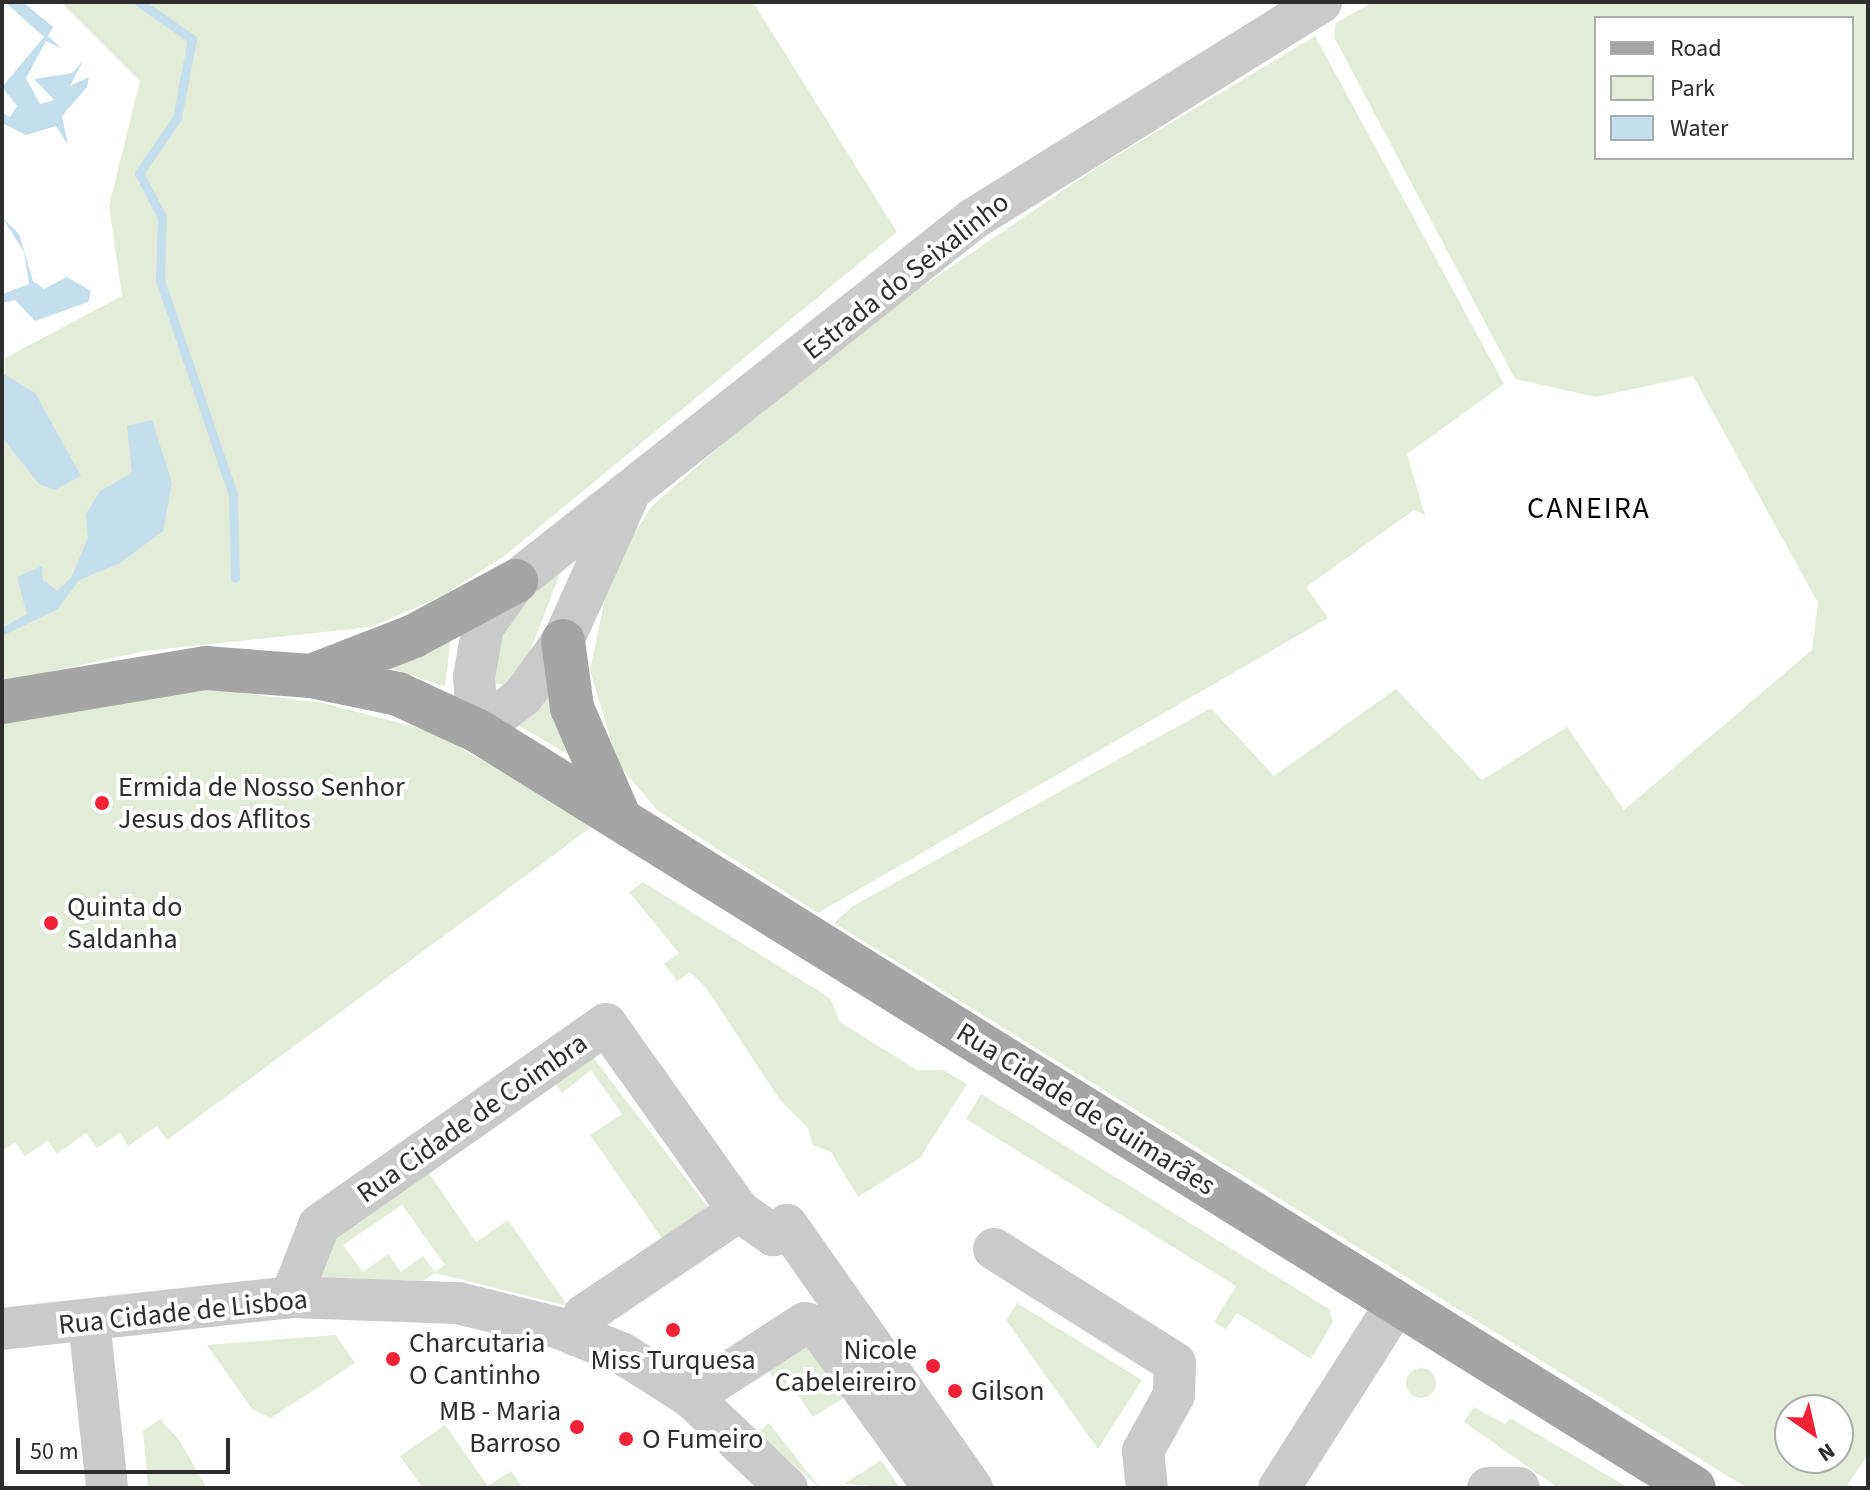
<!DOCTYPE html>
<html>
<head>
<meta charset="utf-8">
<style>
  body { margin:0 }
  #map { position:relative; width:1870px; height:1490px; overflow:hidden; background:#fff; font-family:"Source Sans 3",sans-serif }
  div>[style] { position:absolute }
  .green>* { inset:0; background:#e3ecd9 }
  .round { border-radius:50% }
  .water>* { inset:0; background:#c3deed }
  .stream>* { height:9px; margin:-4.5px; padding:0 4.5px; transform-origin:4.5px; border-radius:4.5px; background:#c3deed }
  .minor>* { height:42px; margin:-21px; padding:0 21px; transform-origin:21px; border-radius:21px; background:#cacaca }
  .major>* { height:44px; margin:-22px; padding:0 22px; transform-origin:22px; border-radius:22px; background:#a5a5a5 }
  .dots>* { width:22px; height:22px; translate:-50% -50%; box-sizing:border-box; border:4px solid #fff; border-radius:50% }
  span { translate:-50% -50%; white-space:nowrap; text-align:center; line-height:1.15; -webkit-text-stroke:8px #fff; paint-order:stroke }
  .street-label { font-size:28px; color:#2d2d2d }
  .poi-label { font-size:28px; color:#2d2d2d }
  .left { translate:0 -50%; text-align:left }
  .right { translate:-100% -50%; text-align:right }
  .neighbourhood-label { font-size:30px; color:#000; letter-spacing:2px }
  .frame { position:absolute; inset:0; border:4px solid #2d2d2d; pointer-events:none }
  .legend { position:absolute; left:1594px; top:16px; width:260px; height:144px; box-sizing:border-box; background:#fff; border:2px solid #ababab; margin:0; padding:10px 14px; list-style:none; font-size:24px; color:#2d2d2d }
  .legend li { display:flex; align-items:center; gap:16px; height:40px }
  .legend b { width:40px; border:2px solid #ababab }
  .north { position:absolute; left:1774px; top:1394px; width:80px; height:80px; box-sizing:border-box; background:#fff; border:2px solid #ababab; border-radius:50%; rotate:146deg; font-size:22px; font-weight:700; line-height:32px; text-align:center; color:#2d2d2d }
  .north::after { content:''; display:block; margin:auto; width:28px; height:36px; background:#f12236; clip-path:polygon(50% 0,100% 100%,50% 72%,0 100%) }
  .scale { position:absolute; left:16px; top:1438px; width:214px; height:36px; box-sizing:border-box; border:4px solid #2d2d2d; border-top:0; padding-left:10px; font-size:24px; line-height:28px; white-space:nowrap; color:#2d2d2d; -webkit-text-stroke:6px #fff; paint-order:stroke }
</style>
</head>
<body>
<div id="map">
  <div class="green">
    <div style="clip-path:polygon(61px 2px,753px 2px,897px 232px,503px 557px,442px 596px,371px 627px,145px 651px,2px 682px,5px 358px,122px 296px,109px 206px,140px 81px)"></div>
    <div style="clip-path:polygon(evenodd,1373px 2px,1868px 2px,1868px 1455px,1848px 1484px,1853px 1488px,1747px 1488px,834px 923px,853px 906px,1211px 708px,1274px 776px,1396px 689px,1482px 780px,1567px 727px,1624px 810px,1812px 650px,1818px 603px,1693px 376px,1596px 397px,1515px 379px,1334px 37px,1336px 23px,1373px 2px,1852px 18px,1852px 158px,1596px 158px,1596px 18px,1852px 18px,1373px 2px,1790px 1410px,1838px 1410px,1838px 1458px,1790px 1458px,1790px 1410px)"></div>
    <div style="clip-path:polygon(1315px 36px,1504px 384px,1407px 454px,1425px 515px,1414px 510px,1306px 587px,1328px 618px,818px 913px,658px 811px,618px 764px,590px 670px,611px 570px,652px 506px,834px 346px,1101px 165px)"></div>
    <div style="clip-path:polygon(567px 556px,524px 667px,506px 685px,492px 683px,492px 651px,532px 588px)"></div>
    <div style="clip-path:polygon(451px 637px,445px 687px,382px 665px)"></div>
    <div style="clip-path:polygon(552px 686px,582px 763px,513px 722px)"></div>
    <div style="clip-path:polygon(201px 688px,323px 703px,430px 731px,597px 823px,167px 1140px,157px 1126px,128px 1146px,120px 1133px,97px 1148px,86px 1133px,57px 1154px,48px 1141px,25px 1156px,15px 1142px,2px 1151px,2px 724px)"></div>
    <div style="clip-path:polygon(643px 882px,830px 998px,840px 1022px,917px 1070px,943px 1070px,967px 1084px,920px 1158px,858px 1197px,831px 1152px,813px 1145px,807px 1127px,780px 1100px,706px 988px,690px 972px,677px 981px,664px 964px,679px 953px,629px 892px)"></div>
    <div style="clip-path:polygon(592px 1056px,707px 1206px,708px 1214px,664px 1241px,590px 1135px,622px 1114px,591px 1070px,562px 1093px,552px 1079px)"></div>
    <div style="clip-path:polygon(981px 1094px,1329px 1309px,1333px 1322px,1311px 1359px,1237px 1313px,1226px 1329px,1214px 1322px,1236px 1286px,966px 1119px)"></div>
    <div style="clip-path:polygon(evenodd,426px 1169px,476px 1242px,508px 1220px,568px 1306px,435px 1273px,423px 1281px,317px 1277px,324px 1242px,426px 1169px,402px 1205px,445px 1265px,435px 1272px,423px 1256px,401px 1272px,388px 1254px,363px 1272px,343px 1245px,402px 1205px)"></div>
    <div style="clip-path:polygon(1017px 1303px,1142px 1380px,1098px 1449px,1006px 1320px)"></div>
    <div style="clip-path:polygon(336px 1335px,355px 1363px,271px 1418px,252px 1409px,207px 1345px)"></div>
    <div style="clip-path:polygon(807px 1339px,847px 1396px,813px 1417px,790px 1384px,781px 1390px,765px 1366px)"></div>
    <div class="round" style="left:1406px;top:1368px;width:30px;height:30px"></div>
    <div style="clip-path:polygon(1474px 1407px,1505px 1424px,1510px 1418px,1629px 1488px,1558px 1488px,1464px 1422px)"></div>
    <div style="clip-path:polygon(160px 1419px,179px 1440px,207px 1488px,148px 1488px,143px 1431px)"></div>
    <div style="clip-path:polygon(769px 1423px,820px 1488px,757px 1433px)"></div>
    <div style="clip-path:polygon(445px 1425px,488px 1486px,511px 1471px,523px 1488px,423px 1488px,400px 1456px)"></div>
    <div style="clip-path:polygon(881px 1460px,900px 1488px,844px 1484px)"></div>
  </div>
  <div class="water">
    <div style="clip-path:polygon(5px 2px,23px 2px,53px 27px,48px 36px,62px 49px,46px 41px,26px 78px,40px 104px,54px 100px,34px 79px,72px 73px,83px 61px,70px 86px,89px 77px,87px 87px,62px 116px,68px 145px,56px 126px,26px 135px,2px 123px,2px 113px,10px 117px,17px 106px,2px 87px,44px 37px)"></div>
    <div style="clip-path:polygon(2px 217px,19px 234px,33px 281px,44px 289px,67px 277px,91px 291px,88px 302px,35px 321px,15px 300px,2px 303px,2px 294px,29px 284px,24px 252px)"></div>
    <div style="clip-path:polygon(2px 373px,35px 393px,81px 476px,55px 490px,39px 484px,2px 437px)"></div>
    <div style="clip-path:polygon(152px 420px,172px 483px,163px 531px,120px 563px,79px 580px,58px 609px,2px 636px,2px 628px,27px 614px,17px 577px,42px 566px,43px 580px,57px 591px,71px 578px,88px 538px,86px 514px,100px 491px,132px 473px,127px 426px)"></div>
  </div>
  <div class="stream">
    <div style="left:139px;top:2px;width:65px;rotate:34.9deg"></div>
    <div style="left:192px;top:39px;width:80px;rotate:100.8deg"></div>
    <div style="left:177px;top:118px;width:67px;rotate:124.6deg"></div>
    <div style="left:139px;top:173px;width:50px;rotate:62.4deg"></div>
    <div style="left:162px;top:217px;width:63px;rotate:91.8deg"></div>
    <div style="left:160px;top:280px;width:226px;rotate:71.2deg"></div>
    <div style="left:233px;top:494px;width:84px;rotate:88.6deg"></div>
  </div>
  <div class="minor">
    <div style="left:478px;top:731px;width:54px;rotate:-94.2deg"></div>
    <div style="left:474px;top:677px;width:51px;rotate:-79.8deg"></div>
    <div style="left:483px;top:627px;width:57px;rotate:-54.3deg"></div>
    <div style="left:516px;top:581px;width:583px;rotate:-38.38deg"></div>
    <div style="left:973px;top:219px;width:410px;rotate:-31.9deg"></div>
    <div style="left:478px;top:731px;width:57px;rotate:-37.9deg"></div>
    <div style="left:523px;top:696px;width:68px;rotate:-54deg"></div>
    <div style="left:563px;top:641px;width:154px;rotate:-65.8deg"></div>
    <div style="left:739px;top:1211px;width:42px;rotate:35.2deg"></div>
    <div style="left:773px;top:1235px;width:17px;rotate:-36deg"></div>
    <div style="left:787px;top:1225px;width:322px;rotate:54.9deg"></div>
    <div style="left:994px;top:1249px;width:214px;rotate:32.2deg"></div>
    <div style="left:1175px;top:1363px;width:32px;rotate:92deg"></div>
    <div style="left:1174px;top:1395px;width:64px;rotate:119deg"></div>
    <div style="left:1143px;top:1451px;width:37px;rotate:84deg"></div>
    <div style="left:291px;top:1297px;width:77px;rotate:-68.7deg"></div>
    <div style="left:319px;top:1225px;width:350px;rotate:-35deg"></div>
    <div style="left:606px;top:1024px;width:229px;rotate:54.6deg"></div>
    <div style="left:739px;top:1211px;width:187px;rotate:146.1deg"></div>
    <div style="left:584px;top:1315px;width:22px;rotate:112deg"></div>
    <div style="left:89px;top:1321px;width:168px;rotate:83.8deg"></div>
    <div style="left:2px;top:1329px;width:291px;rotate:-6.3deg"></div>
    <div style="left:291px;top:1297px;width:167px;rotate:2.1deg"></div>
    <div style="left:458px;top:1303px;width:107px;rotate:14deg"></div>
    <div style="left:562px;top:1329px;width:66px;rotate:22.3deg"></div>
    <div style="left:623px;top:1354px;width:80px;rotate:32.3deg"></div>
    <div style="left:691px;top:1397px;width:132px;rotate:43.5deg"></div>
    <div style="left:691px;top:1397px;width:136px;rotate:-33deg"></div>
    <div style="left:805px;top:1323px;width:14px;rotate:17deg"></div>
    <div style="left:818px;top:1327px;width:198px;rotate:54.2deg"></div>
    <div style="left:1279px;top:1488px;width:218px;rotate:-57.5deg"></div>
    <div style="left:1488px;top:1488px;width:31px"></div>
  </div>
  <div class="major">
    <div style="left:563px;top:641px;width:68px;rotate:82.3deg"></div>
    <div style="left:572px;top:708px;width:118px;rotate:66.5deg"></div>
    <div style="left:311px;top:676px;width:110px;rotate:-21.2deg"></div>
    <div style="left:414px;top:636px;width:116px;rotate:-28.3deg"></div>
    <div style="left:2px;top:702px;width:207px;rotate:-9.5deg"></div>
    <div style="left:206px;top:668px;width:105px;rotate:4.4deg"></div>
    <div style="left:311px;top:676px;width:89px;rotate:11.7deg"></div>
    <div style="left:398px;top:694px;width:88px;rotate:24.8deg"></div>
    <div style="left:478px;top:731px;width:1432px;rotate:31.9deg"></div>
  </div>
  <div class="dots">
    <div style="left:102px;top:803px;background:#f12236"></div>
    <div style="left:51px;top:923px;background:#f12236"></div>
    <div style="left:673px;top:1330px;background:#f12236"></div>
    <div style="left:393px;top:1359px;background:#f12236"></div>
    <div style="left:933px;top:1366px;background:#f12236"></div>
    <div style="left:955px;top:1391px;background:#f12236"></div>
    <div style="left:577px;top:1427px;background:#f12236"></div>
    <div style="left:626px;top:1439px;background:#f12236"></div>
  </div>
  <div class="street-label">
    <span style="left:906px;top:276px;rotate:-38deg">Estrada do Seixalinho</span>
    <span style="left:1086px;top:1109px;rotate:32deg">Rua Cidade de Guimarães</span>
    <span style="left:472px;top:1118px;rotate:-35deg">Rua Cidade de Coimbra</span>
    <span style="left:183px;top:1312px;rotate:-6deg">Rua Cidade de Lisboa</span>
  </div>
  <div class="poi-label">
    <span class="left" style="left:118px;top:803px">Ermida de Nosso Senhor<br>Jesus dos Aflitos</span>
    <span class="left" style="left:67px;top:923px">Quinta do<br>Saldanha</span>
    <span class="left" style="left:409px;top:1359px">Charcutaria<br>O Cantinho</span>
    <span class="right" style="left:917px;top:1366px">Nicole<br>Cabeleireiro</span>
    <span style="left:673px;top:1360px">Miss Turquesa</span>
    <span class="left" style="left:971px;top:1391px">Gilson</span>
    <span class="right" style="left:561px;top:1427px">MB - Maria<br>Barroso</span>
    <span class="left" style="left:642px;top:1439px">O Fumeiro</span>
  </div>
  <div class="neighbourhood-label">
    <span style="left:1589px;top:509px">CANEIRA</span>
  </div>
  <div class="frame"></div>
  <ul class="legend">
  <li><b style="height:10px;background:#a5a5a5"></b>Road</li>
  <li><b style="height:22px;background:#e3ecd9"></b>Park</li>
  <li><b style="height:22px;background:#c3deed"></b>Water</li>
  </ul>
  <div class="north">N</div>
  <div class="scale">50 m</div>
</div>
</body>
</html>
